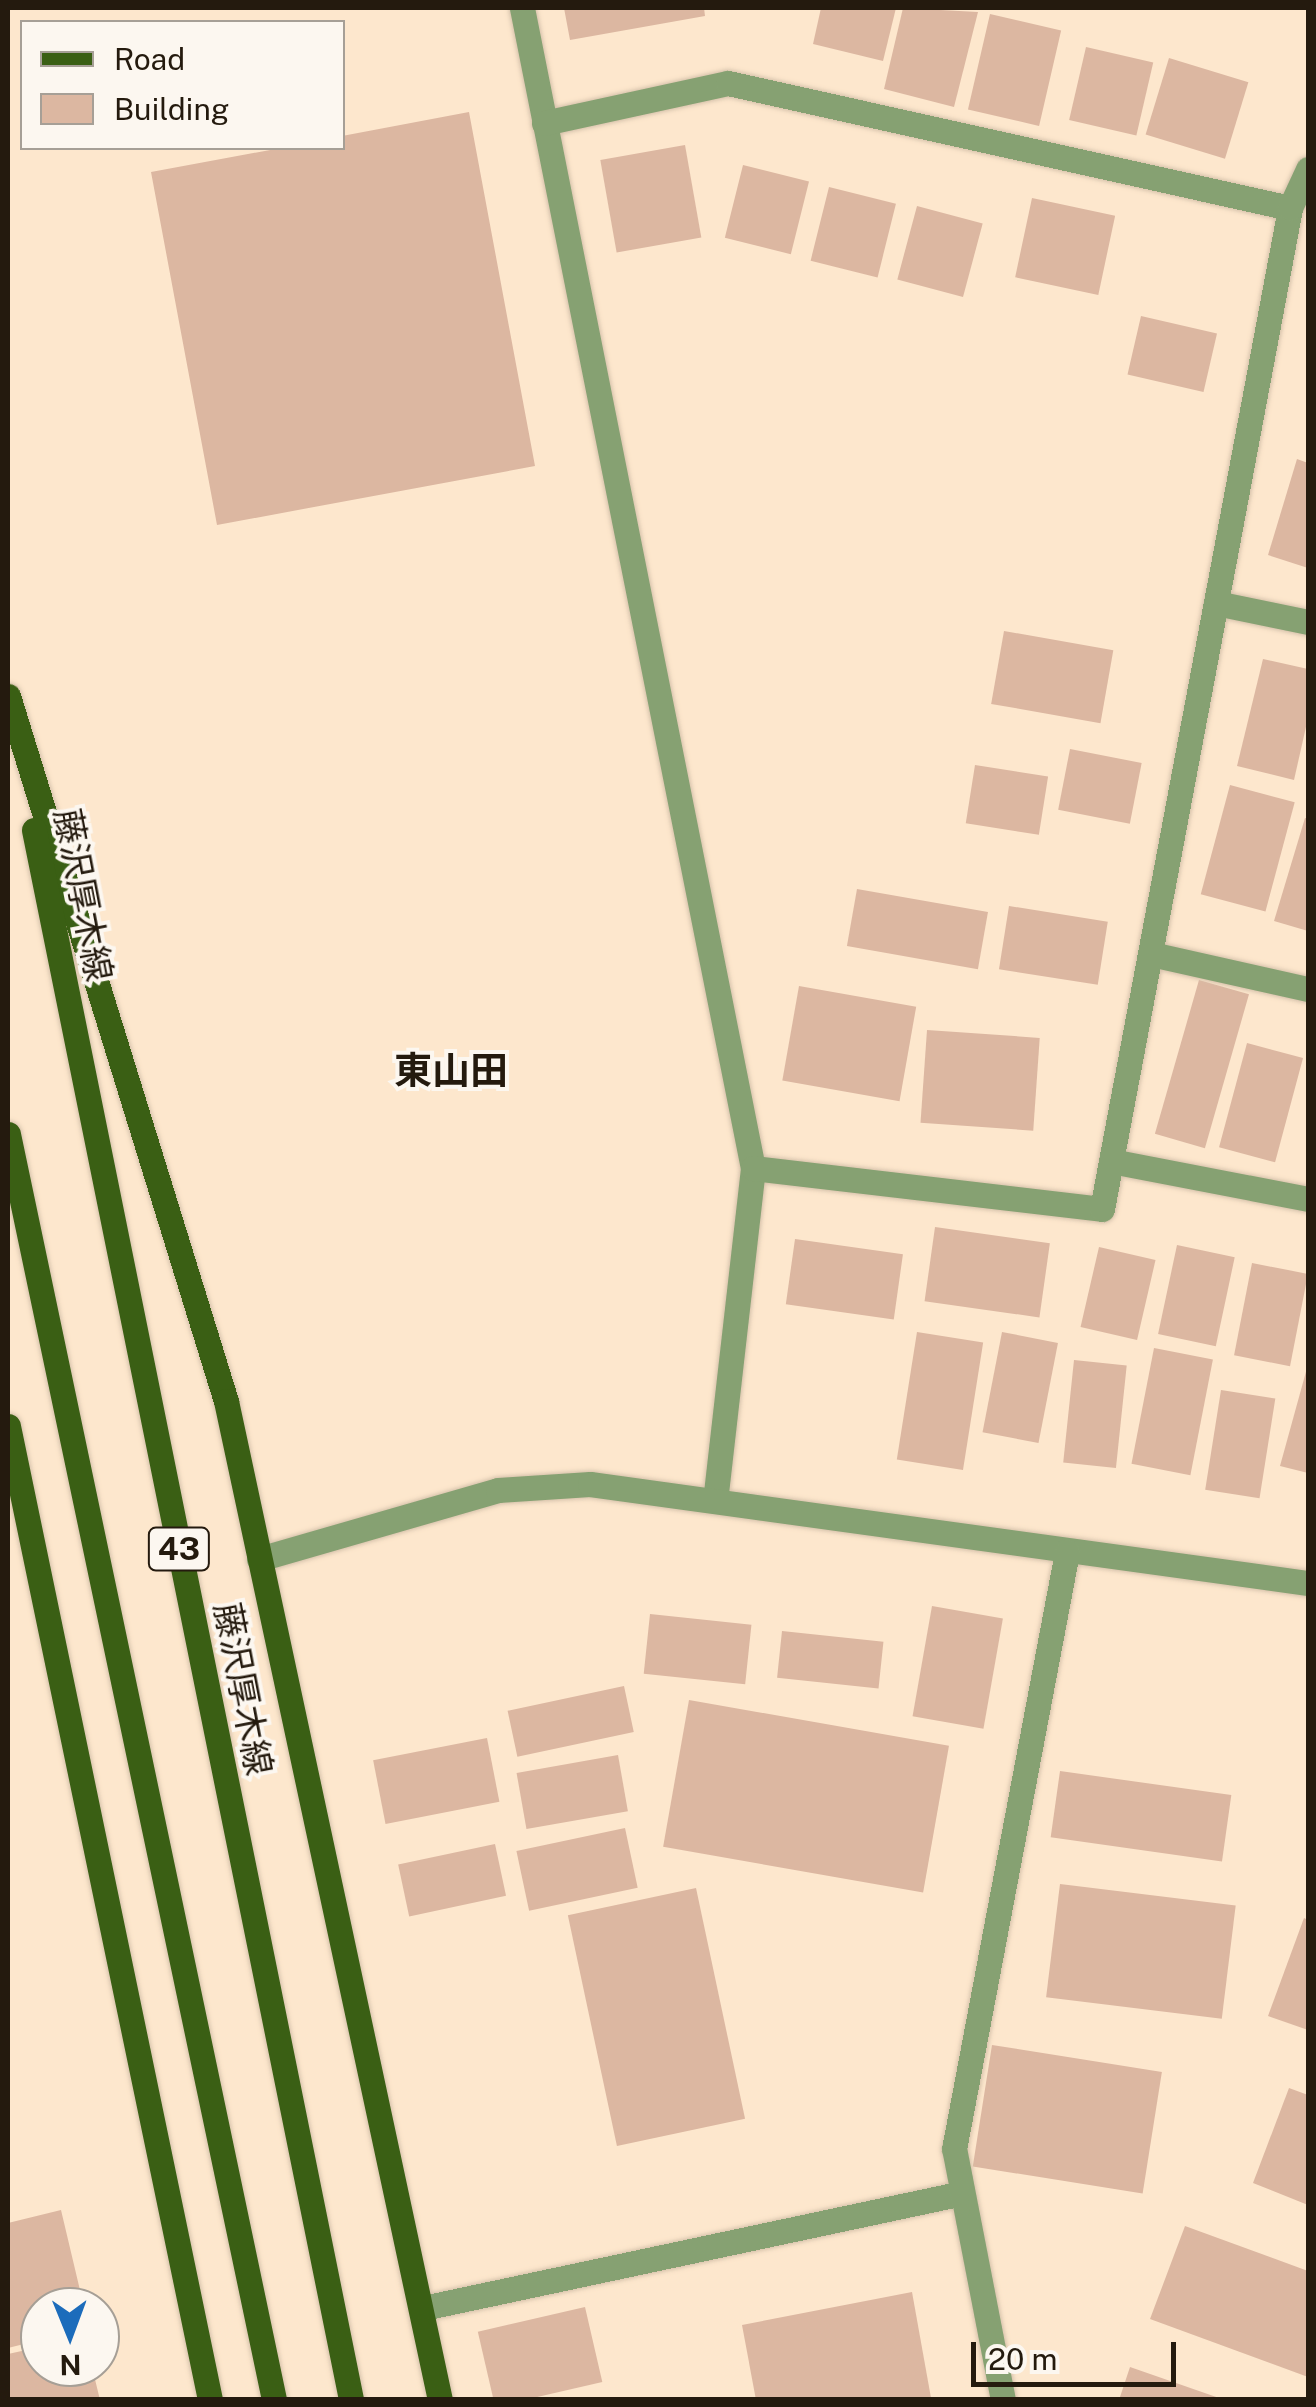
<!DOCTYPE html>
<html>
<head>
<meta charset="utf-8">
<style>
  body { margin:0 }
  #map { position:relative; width:1316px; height:2407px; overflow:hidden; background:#fde7cd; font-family:"Public Sans","Noto Sans JP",sans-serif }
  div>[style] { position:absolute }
  .building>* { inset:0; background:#dcb7a1; transform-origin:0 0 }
  .roads { filter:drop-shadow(0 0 2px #d6c2ab) drop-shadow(0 0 2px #d6c2ab) }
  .minor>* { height:25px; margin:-12.5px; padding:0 12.5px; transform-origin:12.5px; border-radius:12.5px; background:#86a172 }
  .major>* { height:25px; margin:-12.5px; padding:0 12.5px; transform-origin:12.5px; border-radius:12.5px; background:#3a5f14 }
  span { translate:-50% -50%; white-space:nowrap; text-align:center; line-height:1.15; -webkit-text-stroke:8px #fcf7f0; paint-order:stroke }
  .shield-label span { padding:2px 8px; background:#fcf7f0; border:2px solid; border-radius:8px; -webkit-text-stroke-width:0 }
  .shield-label { font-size:32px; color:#241a0e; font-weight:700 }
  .street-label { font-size:35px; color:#241a0e }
  .neighbourhood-label { font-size:38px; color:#241a0e; font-weight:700 }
  .frame { position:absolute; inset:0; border:10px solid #241a0e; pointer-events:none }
  .legend { position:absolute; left:20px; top:20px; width:325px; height:130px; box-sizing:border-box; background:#fcf7f0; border:2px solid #a69f96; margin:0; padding:12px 18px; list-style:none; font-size:30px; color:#241a0e }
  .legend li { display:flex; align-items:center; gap:20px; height:50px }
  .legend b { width:50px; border:2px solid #a69f96 }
  .north { position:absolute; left:20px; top:2287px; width:100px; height:100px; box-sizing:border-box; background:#fcf7f0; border:2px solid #a69f96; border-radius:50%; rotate:179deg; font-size:28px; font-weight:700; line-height:40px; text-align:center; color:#241a0e }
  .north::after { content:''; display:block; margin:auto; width:35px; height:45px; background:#1c6cbb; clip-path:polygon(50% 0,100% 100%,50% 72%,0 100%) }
  .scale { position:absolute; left:971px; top:2342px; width:205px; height:45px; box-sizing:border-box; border:5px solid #241a0e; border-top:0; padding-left:12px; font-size:30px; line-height:35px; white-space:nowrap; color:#241a0e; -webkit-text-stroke:8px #fcf7f0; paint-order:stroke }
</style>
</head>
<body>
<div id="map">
  <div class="building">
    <div style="clip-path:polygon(564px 8px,704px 8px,705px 16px,570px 40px)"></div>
    <div style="clip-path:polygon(821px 8px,896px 8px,883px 61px,813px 44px)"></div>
    <div style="clip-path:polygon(903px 8px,978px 12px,954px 107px,884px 89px)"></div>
    <div style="left:990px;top:14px;width:73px;height:98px;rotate:13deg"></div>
    <div style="left:1086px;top:47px;width:69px;height:75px;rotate:13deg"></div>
    <div style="left:1169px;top:58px;width:83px;height:80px;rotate:17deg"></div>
    <div style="clip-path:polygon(469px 112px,535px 466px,217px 525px,151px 172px,281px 148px,342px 148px,342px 136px)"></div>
    <div style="left:685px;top:145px;width:94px;height:86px;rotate:80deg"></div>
    <div style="left:743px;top:165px;width:68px;height:75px;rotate:14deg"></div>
    <div style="left:829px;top:187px;width:69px;height:76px;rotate:14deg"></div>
    <div style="left:1032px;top:198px;width:85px;height:81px;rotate:12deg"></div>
    <div style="left:917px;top:206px;width:68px;height:76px;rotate:15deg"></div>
    <div style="left:1141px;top:316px;width:78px;height:60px;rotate:13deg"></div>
    <div style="clip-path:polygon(1297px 459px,1308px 463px,1308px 568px,1268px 555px)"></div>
    <div style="left:1004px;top:631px;width:111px;height:74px;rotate:10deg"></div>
    <div style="clip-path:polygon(1263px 659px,1308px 669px,1308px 718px,1294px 780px,1237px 766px)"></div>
    <div style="left:1070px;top:749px;width:73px;height:62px;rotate:11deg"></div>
    <div style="left:975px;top:765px;width:74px;height:59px;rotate:9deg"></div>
    <div style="left:1230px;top:785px;width:67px;height:113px;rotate:15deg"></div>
    <div style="clip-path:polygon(1305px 818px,1308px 819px,1308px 931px,1274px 921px)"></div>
    <div style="left:857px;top:889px;width:133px;height:58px;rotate:10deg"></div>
    <div style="left:1009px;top:906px;width:100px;height:64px;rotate:9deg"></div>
    <div style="left:1199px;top:980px;width:52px;height:160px;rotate:16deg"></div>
    <div style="left:799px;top:986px;width:119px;height:96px;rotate:10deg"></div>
    <div style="left:927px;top:1030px;width:113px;height:93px;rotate:4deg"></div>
    <div style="left:1247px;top:1043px;width:58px;height:108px;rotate:15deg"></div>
    <div style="left:935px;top:1227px;width:116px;height:75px;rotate:8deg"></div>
    <div style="left:795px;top:1239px;width:109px;height:66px;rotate:8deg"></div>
    <div style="left:1177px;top:1245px;width:59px;height:91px;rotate:12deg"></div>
    <div style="left:1099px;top:1247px;width:58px;height:82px;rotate:13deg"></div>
    <div style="left:1252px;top:1263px;width:57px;height:94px;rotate:11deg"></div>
    <div style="left:917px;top:1332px;width:67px;height:129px;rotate:9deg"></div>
    <div style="left:1002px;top:1332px;width:57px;height:102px;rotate:11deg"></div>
    <div style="left:1154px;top:1348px;width:60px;height:118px;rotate:11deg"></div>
    <div style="left:1074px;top:1360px;width:53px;height:103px;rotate:6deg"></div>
    <div style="clip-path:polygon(1307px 1368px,1308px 1369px,1308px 1473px,1280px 1466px)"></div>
    <div style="left:1221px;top:1390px;width:55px;height:101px;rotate:9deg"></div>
    <div style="left:932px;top:1606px;width:72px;height:112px;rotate:10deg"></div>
    <div style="left:650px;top:1614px;width:102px;height:60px;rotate:6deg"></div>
    <div style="left:782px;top:1631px;width:102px;height:47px;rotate:6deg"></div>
    <div style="left:624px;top:1686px;width:47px;height:119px;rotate:78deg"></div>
    <div style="left:689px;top:1700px;width:264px;height:149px;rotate:10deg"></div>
    <div style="left:487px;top:1738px;width:65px;height:116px;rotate:79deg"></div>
    <div style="left:618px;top:1755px;width:57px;height:103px;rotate:80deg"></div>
    <div style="left:1060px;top:1771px;width:173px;height:67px;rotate:8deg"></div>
    <div style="left:625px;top:1828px;width:61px;height:111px;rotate:78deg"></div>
    <div style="left:495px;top:1844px;width:53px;height:99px;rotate:78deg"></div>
    <div style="left:1060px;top:1884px;width:177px;height:114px;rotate:7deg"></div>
    <div style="left:696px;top:1888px;width:236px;height:131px;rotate:78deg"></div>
    <div style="clip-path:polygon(1304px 1918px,1308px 1920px,1308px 2030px,1268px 2016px)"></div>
    <div style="left:992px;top:2045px;width:172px;height:123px;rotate:9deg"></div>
    <div style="clip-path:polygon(1289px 2088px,1308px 2095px,1308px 2205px,1253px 2183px)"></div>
    <div style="clip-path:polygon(61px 2210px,84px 2307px,40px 2307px,40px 2340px,8px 2348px,8px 2223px)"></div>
    <div style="clip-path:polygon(1185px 2226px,1308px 2271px,1308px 2377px,1150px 2319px)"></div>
    <div style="clip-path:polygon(912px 2292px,931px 2398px,756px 2400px,742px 2325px)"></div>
    <div style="left:585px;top:2307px;width:77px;height:110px;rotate:77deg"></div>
    <div style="clip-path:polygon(40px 2347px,40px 2367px,92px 2367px,100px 2400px,8px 2400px,8px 2354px)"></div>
    <div style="clip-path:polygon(1130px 2367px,1222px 2399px,1222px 2400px,1119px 2400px)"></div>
  </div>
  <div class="roads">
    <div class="minor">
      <div style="left:522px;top:8px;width:1183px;rotate:78.74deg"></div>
      <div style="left:753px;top:1168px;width:334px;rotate:96.5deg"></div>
      <div style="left:544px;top:123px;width:188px;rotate:-12.3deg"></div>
      <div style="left:728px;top:83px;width:576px;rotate:12.54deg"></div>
      <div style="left:1216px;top:603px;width:94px;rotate:11.7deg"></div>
      <div style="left:1151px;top:954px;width:161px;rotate:12.6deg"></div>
      <div style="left:1111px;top:1161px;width:201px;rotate:10.9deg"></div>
      <div style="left:753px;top:1168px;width:351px;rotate:6.7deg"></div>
      <div style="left:1102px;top:1209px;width:1019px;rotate:-79.36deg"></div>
      <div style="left:1290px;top:208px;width:43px;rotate:-65.2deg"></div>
      <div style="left:259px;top:1559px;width:249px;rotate:-16.1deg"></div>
      <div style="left:498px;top:1490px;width:92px;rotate:-3.7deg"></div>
      <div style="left:590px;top:1484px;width:725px;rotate:7.85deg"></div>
      <div style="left:423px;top:2308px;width:547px;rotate:-12.03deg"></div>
      <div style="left:1003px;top:2400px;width:256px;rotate:-101deg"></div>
      <div style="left:954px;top:2149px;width:608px;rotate:-79.28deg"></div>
    </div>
    <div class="major">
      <div style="left:8px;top:696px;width:738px;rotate:72.82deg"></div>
      <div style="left:226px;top:1401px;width:1022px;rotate:77.91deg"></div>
      <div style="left:34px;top:830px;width:1602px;rotate:78.58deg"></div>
      <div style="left:8px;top:1134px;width:1294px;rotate:78.13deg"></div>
      <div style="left:8px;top:1426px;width:995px;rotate:78.28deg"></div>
    </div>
  </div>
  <div class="shield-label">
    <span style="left:179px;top:1549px">43</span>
  </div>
  <div class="street-label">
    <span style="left:83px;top:895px;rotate:79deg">藤沢厚木線</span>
    <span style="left:243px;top:1689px;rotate:79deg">藤沢厚木線</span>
  </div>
  <div class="neighbourhood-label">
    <span style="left:451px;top:1071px">東山田</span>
  </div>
  <div class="frame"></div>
  <ul class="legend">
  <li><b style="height:12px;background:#3a5f14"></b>Road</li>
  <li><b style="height:28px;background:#dcb7a1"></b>Building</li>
  </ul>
  <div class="north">N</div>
  <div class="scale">20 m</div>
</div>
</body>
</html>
